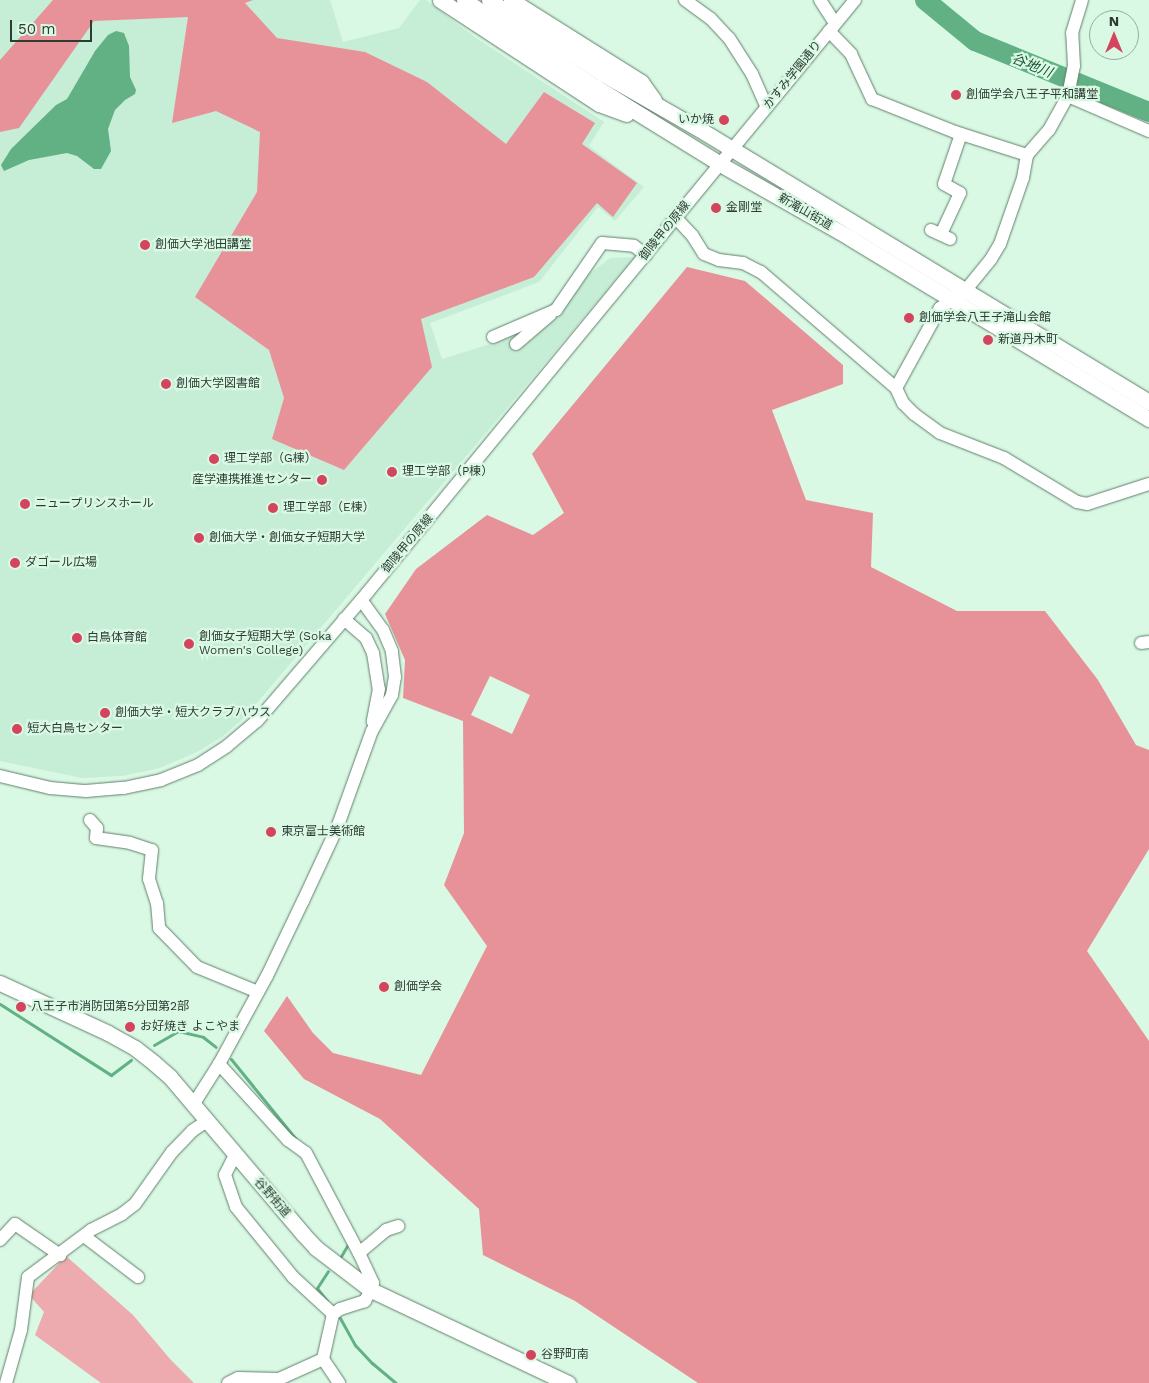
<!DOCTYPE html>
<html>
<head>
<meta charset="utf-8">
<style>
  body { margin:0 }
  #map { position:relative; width:1149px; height:1383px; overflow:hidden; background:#d9f9e4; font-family:"Work Sans","Noto Sans JP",sans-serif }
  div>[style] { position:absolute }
  .built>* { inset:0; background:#c6edd5 }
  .green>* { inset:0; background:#edaaaf }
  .forest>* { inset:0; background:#e79299 }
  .water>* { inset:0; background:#62b184 }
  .stream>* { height:3px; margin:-1.5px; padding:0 1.5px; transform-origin:1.5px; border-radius:1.5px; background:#62b184 }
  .river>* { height:20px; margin:-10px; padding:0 10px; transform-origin:10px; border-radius:10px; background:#62b184 }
  .roads { filter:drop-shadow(0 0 1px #617f6c) drop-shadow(0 0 1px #617f6c) }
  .minor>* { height:12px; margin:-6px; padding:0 6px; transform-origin:6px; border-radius:6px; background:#fff }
  .major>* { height:15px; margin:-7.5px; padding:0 7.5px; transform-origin:7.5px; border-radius:7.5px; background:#fff }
  .dots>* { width:14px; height:14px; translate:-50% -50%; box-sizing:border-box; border:2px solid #d9f9e4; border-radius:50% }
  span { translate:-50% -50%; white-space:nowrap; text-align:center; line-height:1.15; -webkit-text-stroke:4.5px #d9f9e4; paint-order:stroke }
  .street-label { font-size:12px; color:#2e3b33 }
  .poi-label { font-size:12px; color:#2e3b33 }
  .left { translate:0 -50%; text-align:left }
  .right { translate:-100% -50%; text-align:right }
  .water-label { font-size:14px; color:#185435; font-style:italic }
  .north { position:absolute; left:1089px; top:10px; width:50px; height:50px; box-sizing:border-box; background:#d9f9e4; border:1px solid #95ad9d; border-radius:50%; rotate:0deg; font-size:14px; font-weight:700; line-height:20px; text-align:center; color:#2e3b33 }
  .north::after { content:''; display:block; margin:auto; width:18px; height:22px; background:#d4445d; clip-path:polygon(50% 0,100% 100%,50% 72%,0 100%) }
  .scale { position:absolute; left:10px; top:20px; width:82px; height:22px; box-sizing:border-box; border:2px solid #2e3b33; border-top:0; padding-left:6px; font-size:15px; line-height:18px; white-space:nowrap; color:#2e3b33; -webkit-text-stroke:4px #d9f9e4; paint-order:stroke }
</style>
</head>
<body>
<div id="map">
  <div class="built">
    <div style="clip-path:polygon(0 0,330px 0,343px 42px,399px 28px,420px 0,426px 0,476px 38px,604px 122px,589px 146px,644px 187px,615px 221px,598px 207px,539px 282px,430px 323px,442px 359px,503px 340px,610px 258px,635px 257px,246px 716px,222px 737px,197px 752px,160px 768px,122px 776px,82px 778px,0 761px)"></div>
  </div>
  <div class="green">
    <div style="clip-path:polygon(66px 1256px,133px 1315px,170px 1359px,194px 1383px,101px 1383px,35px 1335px,44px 1312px,29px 1295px)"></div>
  </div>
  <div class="forest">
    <div style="clip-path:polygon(53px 0,253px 0,245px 3px,277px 38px,365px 52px,427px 82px,506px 144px,544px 92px,595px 123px,582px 144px,637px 183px,613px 217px,597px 203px,534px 277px,421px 319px,432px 367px,344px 470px,272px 439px,284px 398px,269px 350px,195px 297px,257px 192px,260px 132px,216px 111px,172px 123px,188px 17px,94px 21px,19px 128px,0 132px,0 60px)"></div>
    <div style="clip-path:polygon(evenodd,687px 267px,745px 281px,843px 365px,843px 384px,772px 410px,806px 500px,873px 513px,871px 567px,957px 611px,1045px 611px,1098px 680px,1136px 745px,1149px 750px,1149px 849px,1087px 951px,1149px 1041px,1149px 1383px,698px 1383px,575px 1301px,483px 1255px,479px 1209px,380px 1119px,304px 1079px,264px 1031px,287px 996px,313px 1033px,333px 1053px,421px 1075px,487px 946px,444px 885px,464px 833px,463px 721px,403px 698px,405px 660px,385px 614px,416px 569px,487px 515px,533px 535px,564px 513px,532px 454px,687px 267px,490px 676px,530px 695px,512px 734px,471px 715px,490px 676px)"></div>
  </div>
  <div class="water">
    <div style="clip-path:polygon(116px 31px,124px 33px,129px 46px,130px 77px,136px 90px,135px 94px,125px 100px,115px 110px,108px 129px,111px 151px,101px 169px,94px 169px,77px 156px,67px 153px,29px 160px,4px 171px,1px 165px,11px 149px,56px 105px,67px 99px,95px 51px,108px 35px)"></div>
  </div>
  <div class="stream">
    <div style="left:0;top:1004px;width:132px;rotate:32.6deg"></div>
    <div style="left:111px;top:1075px;width:25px;rotate:-37deg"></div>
    <div style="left:154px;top:1045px;width:28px;rotate:-30deg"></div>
    <div style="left:178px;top:1031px;width:26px;rotate:13deg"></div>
    <div style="left:203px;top:1037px;width:16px;rotate:38deg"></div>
    <div style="left:231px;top:1059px;width:102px;rotate:51deg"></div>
    <div style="left:340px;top:1258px;width:16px;rotate:-60deg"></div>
    <div style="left:327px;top:1301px;width:16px;rotate:-128deg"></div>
    <div style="left:317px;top:1288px;width:20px;rotate:-57deg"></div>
    <div style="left:340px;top:1318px;width:31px;rotate:61deg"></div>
    <div style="left:355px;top:1345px;width:25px;rotate:47deg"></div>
    <div style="left:372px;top:1363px;width:31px;rotate:40deg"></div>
  </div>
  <div class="river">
    <div style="left:925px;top:0;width:65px;rotate:39.4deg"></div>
    <div style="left:975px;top:41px;width:188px;rotate:22.2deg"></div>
  </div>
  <div class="roads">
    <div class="minor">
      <div style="left:685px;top:0;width:32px;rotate:36deg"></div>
      <div style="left:711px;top:19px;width:26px;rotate:47deg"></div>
      <div style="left:729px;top:38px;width:43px;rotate:57.4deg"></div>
      <div style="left:752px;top:74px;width:36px;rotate:66deg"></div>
      <div style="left:820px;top:0;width:27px;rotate:57deg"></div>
      <div style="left:829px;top:31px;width:32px;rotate:46deg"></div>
      <div style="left:851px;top:54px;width:50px;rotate:65deg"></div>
      <div style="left:872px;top:99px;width:89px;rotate:21.7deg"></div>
      <div style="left:955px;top:132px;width:76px;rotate:17.7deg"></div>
      <div style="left:1068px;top:96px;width:88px;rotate:23.4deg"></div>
      <div style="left:676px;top:218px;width:23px;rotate:47deg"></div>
      <div style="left:692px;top:235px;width:22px;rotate:58deg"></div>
      <div style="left:704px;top:254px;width:16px;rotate:22deg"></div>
      <div style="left:719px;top:260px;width:24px;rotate:7deg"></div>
      <div style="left:743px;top:263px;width:20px;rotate:27deg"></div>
      <div style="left:761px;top:272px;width:178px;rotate:40.7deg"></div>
      <div style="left:896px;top:388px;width:17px;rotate:65deg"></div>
      <div style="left:903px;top:403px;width:16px;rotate:45deg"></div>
      <div style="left:914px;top:414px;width:32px;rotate:36deg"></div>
      <div style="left:940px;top:433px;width:69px;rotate:21.3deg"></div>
      <div style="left:1004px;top:458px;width:85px;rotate:31.1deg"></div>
      <div style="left:1077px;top:502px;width:10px;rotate:11deg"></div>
      <div style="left:1087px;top:504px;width:65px;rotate:-17.9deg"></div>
      <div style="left:931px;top:230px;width:21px;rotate:25deg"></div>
      <div style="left:941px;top:234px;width:45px;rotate:-65.1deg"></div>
      <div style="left:960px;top:193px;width:18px;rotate:-151deg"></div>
      <div style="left:944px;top:184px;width:53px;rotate:-71.2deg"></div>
      <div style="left:493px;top:337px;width:69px;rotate:-23.2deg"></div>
      <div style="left:556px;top:310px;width:81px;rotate:-55.5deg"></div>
      <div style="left:602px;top:243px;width:32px;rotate:5deg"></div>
      <div style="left:634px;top:246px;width:15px;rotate:37deg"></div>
      <div style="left:516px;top:344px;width:45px;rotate:-40.5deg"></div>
      <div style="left:896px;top:388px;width:91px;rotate:-61.2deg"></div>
      <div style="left:940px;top:308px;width:30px;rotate:-34deg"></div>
      <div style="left:965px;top:291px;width:41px;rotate:-50.9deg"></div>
      <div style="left:991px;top:259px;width:17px;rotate:-59deg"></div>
      <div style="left:1000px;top:244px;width:70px;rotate:-70.8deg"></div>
      <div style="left:1023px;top:178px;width:23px;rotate:-80deg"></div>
      <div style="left:1027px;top:155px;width:33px;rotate:-49deg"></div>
      <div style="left:1049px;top:130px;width:39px;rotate:-61deg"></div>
      <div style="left:1068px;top:96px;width:31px;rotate:-79deg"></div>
      <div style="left:1074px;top:66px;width:33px;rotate:-93deg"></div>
      <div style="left:1072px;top:33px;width:34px;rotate:-73deg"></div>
      <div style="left:344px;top:619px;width:29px;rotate:41deg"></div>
      <div style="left:366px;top:638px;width:17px;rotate:65deg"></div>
      <div style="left:373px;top:653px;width:36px;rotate:81deg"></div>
      <div style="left:379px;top:689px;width:33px;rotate:101deg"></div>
      <div style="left:1141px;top:643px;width:8px;rotate:-7deg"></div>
      <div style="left:0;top:776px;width:51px;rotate:13.5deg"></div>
      <div style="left:50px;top:788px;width:36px;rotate:5deg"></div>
      <div style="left:86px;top:791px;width:38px;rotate:-5deg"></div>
      <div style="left:124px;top:788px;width:38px;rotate:-12deg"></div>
      <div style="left:161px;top:780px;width:40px;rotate:-22deg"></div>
      <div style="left:198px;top:765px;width:35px;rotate:-33deg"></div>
      <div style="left:227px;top:746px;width:39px;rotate:-40deg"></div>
      <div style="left:257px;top:721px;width:169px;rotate:-49.3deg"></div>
      <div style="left:367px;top:593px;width:768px;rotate:-50.55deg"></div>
      <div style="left:90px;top:820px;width:11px;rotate:49deg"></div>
      <div style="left:97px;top:828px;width:10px;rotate:96deg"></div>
      <div style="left:96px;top:838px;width:34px;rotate:8deg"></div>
      <div style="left:130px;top:843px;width:23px;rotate:18deg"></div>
      <div style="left:152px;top:850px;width:29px;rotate:96deg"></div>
      <div style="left:149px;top:879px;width:25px;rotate:72deg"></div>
      <div style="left:157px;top:903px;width:25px;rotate:85deg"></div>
      <div style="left:159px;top:928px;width:54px;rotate:45.7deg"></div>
      <div style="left:197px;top:967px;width:66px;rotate:22.3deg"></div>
      <div style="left:219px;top:1064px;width:103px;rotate:47.8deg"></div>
      <div style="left:288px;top:1140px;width:22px;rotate:36deg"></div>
      <div style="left:306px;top:1153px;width:113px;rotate:62.1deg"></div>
      <div style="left:359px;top:1253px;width:33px;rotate:65deg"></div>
      <div style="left:373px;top:1283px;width:7px;rotate:106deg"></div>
      <div style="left:371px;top:1290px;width:13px;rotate:119deg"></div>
      <div style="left:365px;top:1301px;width:26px;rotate:162deg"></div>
      <div style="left:340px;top:1309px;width:9px;rotate:144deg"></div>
      <div style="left:193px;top:1105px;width:49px;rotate:-57.6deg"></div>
      <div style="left:219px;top:1064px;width:100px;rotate:-61.4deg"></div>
      <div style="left:267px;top:976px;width:83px;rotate:-64.4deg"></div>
      <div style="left:303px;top:901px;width:81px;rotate:-65deg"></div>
      <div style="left:337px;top:828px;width:103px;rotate:-70.2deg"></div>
      <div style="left:372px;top:731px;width:41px;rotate:-60.9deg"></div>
      <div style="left:392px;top:695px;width:18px;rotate:-81deg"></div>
      <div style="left:395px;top:677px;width:26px;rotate:-97deg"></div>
      <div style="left:392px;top:651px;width:23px;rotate:-113deg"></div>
      <div style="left:383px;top:630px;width:37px;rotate:-126deg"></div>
      <div style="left:235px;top:1155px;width:22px;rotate:117deg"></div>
      <div style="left:225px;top:1175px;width:34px;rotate:71deg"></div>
      <div style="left:236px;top:1207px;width:90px;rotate:50.8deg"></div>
      <div style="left:293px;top:1277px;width:54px;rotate:42.8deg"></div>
      <div style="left:333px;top:1314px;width:46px;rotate:102.5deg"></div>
      <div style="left:323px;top:1359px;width:29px;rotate:56deg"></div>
      <div style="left:84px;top:1236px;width:68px;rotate:37.2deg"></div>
      <div style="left:0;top:1240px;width:22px;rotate:-47deg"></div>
      <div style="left:15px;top:1224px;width:55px;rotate:34.6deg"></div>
      <div style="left:359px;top:1253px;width:35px;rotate:-40deg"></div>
      <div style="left:386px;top:1230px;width:13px;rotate:-18deg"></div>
      <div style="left:6px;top:1383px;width:55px;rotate:-74.2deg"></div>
      <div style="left:21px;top:1330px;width:53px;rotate:-82.5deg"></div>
      <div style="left:28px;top:1277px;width:79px;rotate:-36.7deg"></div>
      <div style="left:91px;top:1230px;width:35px;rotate:-27deg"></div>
      <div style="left:122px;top:1214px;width:16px;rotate:-38deg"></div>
      <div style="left:135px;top:1204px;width:64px;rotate:-54.6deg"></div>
      <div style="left:172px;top:1152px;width:29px;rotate:-46deg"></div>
      <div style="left:192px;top:1131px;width:18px;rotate:-34deg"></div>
      <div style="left:228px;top:1383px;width:11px;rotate:-27deg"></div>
      <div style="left:238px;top:1378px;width:41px;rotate:1.4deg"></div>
      <div style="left:279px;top:1379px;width:48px;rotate:-24.4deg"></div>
    </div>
    <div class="major">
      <div style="left:440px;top:0;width:190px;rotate:33.2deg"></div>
      <div style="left:599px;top:104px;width:29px;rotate:20deg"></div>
      <div style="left:464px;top:0;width:158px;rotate:33.4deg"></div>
      <div style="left:596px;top:87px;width:146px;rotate:31.8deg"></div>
      <div style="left:720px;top:164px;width:150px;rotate:29.6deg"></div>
      <div style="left:850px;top:238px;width:350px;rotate:31.2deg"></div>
      <div style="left:489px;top:0;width:136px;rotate:33deg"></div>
      <div style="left:603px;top:74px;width:116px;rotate:29.9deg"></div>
      <div style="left:704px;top:132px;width:521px;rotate:31.25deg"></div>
      <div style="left:511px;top:0;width:154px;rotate:32.2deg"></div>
      <div style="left:641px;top:82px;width:22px;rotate:54deg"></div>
      <div style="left:0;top:983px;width:119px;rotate:24.8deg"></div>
      <div style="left:108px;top:1033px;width:31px;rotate:29deg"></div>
      <div style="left:135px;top:1048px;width:24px;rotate:38deg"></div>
      <div style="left:154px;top:1063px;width:21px;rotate:41deg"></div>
      <div style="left:170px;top:1077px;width:206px;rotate:49.7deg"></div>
      <div style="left:303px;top:1234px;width:19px;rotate:47deg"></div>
      <div style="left:316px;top:1248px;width:69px;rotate:37.4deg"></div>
      <div style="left:371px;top:1290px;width:218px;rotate:25.3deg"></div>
    </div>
  </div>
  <div class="dots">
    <div style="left:956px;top:95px;background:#d4445d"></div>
    <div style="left:724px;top:120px;background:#d4445d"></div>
    <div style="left:716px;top:208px;background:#d4445d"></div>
    <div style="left:145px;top:245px;background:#d4445d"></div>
    <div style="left:909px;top:318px;background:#d4445d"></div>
    <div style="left:988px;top:340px;background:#d4445d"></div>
    <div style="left:166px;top:384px;background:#d4445d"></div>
    <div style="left:214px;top:459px;background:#d4445d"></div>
    <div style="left:392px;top:472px;background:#d4445d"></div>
    <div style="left:322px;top:480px;background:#d4445d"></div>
    <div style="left:25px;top:504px;background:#d4445d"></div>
    <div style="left:273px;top:508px;background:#d4445d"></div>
    <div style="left:199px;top:538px;background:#d4445d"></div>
    <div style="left:15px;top:563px;background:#d4445d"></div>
    <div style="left:77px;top:638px;background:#d4445d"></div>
    <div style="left:189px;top:644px;background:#d4445d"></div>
    <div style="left:105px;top:713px;background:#d4445d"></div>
    <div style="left:17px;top:729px;background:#d4445d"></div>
    <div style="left:271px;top:832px;background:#d4445d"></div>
    <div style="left:384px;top:987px;background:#d4445d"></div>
    <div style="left:21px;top:1007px;background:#d4445d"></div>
    <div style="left:130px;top:1027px;background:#d4445d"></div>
    <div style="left:531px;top:1355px;background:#d4445d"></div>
  </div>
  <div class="street-label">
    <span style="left:793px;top:75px;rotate:-51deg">かすみ学園通り</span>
    <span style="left:805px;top:212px;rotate:30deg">新滝山街道</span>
    <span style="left:665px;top:231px;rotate:-51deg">御陵甲の原線</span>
    <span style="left:408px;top:544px;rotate:-50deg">御陵甲の原線</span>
    <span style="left:272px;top:1198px;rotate:49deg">谷野街道</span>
  </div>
  <div class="poi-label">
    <span class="left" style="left:966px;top:95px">創価学会八王子平和講堂</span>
    <span class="right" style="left:714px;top:120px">いか焼</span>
    <span class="left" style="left:726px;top:208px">金剛堂</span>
    <span class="left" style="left:155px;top:245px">創価大学池田講堂</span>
    <span class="left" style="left:919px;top:318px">創価学会八王子滝山会館</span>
    <span class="left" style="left:998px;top:340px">新道丹木町</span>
    <span class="left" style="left:176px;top:384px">創価大学図書館</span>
    <span class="left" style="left:224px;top:459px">理工学部（G棟）</span>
    <span class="left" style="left:402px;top:472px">理工学部（P棟）</span>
    <span class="right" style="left:312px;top:480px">産学連携推進センター</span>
    <span class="left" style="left:35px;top:504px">ニュープリンスホール</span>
    <span class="left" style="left:283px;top:508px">理工学部（E棟）</span>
    <span class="left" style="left:209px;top:538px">創価大学・創価女子短期大学</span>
    <span class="left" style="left:25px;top:563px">ダゴール広場</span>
    <span class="left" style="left:199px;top:644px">創価女子短期大学 (Soka<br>Women's College)</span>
    <span class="left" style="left:87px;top:638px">白鳥体育館</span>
    <span class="left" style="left:115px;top:713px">創価大学・短大クラブハウス</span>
    <span class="left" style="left:27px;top:729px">短大白鳥センター</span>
    <span class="left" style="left:281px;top:832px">東京富士美術館</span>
    <span class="left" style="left:394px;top:987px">創価学会</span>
    <span class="left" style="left:31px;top:1007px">八王子市消防団第5分団第2部</span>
    <span class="left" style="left:140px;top:1027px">お好焼き よこやま</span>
    <span class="left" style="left:541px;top:1355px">谷野町南</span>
  </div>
  <div class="water-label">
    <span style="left:1032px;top:65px;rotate:22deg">谷地川</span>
  </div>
  <div class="north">N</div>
  <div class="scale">50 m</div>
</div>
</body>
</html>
